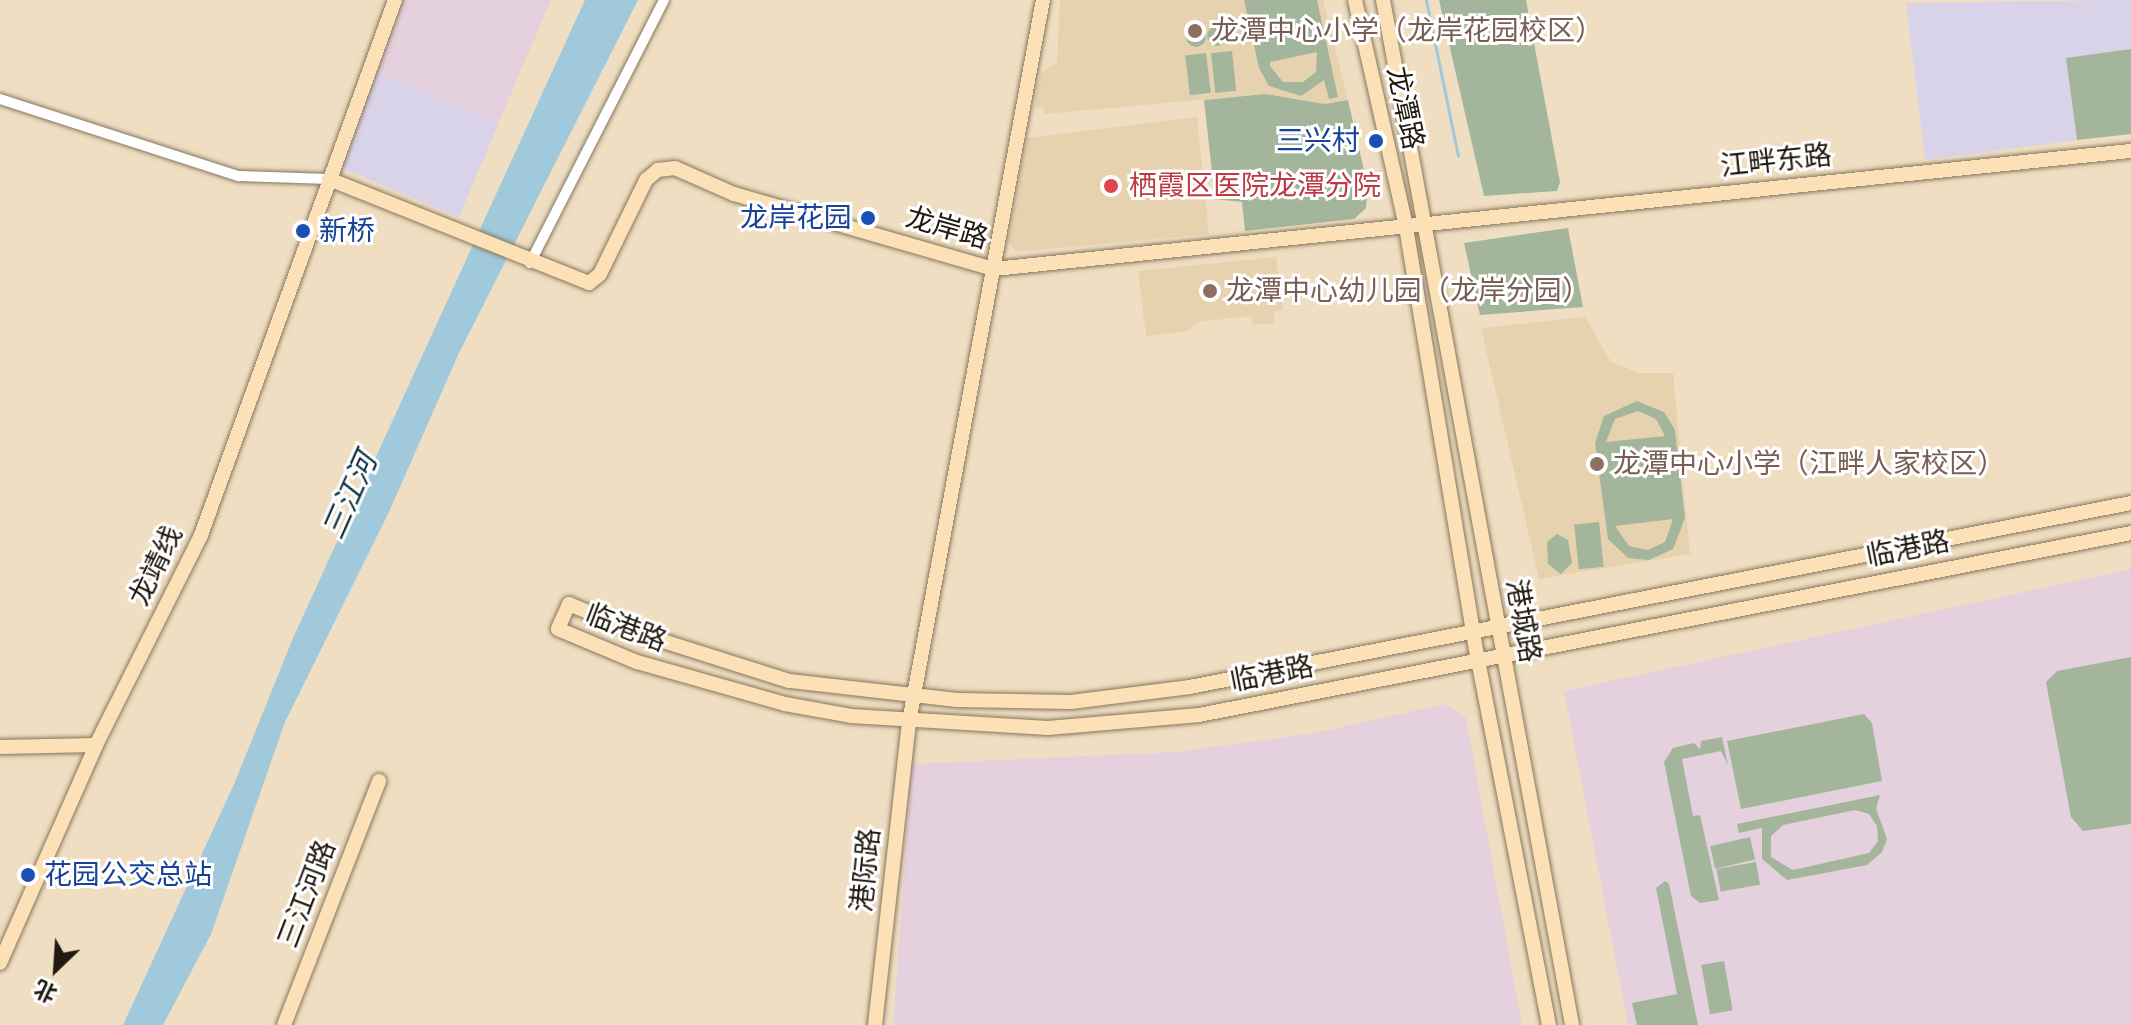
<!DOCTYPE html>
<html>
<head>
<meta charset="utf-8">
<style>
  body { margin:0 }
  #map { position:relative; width:2131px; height:1025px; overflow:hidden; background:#efdec2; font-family:Arial,"Noto Sans SC",sans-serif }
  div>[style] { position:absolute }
  .commercial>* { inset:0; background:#d9d3e9; transform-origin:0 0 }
  .industrial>* { inset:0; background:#e5d0dd }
  .built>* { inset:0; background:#e7d2af }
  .green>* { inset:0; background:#a3b59b; transform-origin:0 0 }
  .round { border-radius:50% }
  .water>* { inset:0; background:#a0c9dc }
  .stream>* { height:3px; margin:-1.5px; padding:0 1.5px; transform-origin:1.5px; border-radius:1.5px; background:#a0c9dc }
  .roads { filter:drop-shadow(0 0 2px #86775d) drop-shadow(0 0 2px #86775d) }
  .street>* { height:10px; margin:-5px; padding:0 5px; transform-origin:5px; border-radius:5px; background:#fff }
  .secondary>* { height:14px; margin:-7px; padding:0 7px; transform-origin:7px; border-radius:7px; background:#fce0b6 }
  .dots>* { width:22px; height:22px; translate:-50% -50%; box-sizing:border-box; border:4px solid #fff; border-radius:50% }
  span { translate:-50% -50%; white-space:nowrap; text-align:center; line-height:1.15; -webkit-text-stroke:6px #fff; paint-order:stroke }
  .education-label { font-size:28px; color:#785e54 }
  .left { translate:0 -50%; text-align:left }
  .street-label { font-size:28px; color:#1f190f }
  .transit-label { font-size:28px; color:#164399 }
  .right { translate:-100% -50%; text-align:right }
  .health-label { font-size:28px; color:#be3a42 }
  .water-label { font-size:30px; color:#0c3140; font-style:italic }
  .north { position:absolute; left:16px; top:929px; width:80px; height:80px; -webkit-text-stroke:6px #fff; paint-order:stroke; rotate:205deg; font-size:22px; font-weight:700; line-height:32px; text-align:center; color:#1f190f }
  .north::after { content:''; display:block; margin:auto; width:28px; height:36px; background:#1f190f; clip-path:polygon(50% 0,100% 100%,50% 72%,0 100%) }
</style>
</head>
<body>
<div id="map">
  <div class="commercial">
    <div style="clip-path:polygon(2131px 0,2131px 49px,2066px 59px,2077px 140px,1925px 160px,1906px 3px)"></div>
    <div style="left:377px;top:72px;width:132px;height:102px;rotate:23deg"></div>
  </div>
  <div class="industrial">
    <div style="clip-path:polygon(403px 0,551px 0,498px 124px,377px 72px)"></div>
    <div style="clip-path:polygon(2131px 569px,2131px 1025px,1628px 1025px,1564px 691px)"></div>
    <div style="clip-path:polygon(1445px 704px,1466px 718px,1522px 1025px,893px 1025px,912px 764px,1176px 752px,1315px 733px)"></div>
  </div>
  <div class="built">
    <div style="clip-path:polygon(1060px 0,1323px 0,1348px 100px,1325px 104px,1265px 94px,1045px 114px,1043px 108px,1034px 107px,1040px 74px,1057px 62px)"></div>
    <div style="clip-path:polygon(1197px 117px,1209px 234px,1017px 252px,1008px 242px,1027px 138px)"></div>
    <div style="clip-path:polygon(1276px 257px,1283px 310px,1274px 312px,1275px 323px,1253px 325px,1251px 316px,1197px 322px,1188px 331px,1146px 336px,1138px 271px)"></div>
    <div style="clip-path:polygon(1585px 317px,1611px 362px,1640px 373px,1673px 373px,1690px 554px,1539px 579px,1481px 328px)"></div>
  </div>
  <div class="green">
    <div style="clip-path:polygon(evenodd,1244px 0,1317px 0,1338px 97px,1329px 99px,1324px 80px,1301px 96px,1269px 86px,1259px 68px,1244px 0,1317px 52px,1316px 72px,1303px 82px,1283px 82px,1270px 66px,1270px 62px,1317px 52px)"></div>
    <div style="clip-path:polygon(1439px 0,1526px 0,1560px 182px,1557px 191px,1484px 196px)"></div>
    <div class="round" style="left:1207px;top:26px;width:20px;height:20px"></div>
    <div class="round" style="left:1186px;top:27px;width:20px;height:20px"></div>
    <div style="clip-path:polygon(2131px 49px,2131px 134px,2077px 140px,2066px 58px)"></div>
    <div style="left:1232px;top:51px;width:40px;height:21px;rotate:84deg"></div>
    <div style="left:1206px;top:53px;width:40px;height:21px;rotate:83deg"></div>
    <div style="clip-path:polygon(1265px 94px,1325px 104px,1348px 100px,1368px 188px,1366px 208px,1354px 219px,1245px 231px,1242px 202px,1215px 199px,1204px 100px)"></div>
    <div style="clip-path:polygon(1568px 228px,1583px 307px,1480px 315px,1464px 243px)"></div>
    <div style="clip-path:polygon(evenodd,1637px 401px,1664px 412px,1675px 430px,1685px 518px,1673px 549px,1649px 560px,1628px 558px,1608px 539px,1595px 443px,1604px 416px,1637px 401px,1638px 411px,1656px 419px,1665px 436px,1606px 442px,1615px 419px,1638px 411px,1637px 401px,1673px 519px,1665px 542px,1648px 550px,1629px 546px,1615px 526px,1673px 519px)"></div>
    <div style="left:1599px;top:522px;width:45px;height:25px;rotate:84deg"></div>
    <div style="clip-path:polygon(1557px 534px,1568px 540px,1572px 563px,1561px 574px,1548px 564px,1547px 542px)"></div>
    <div style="clip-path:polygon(2131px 657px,2131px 824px,2083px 831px,2071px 817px,2046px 682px,2057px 671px)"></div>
    <div style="clip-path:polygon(1864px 714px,1872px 723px,1882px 781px,1741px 809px,1727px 741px)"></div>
    <div style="clip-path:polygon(1722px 737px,1728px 765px,1721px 751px,1682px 759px,1693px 816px,1700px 815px,1719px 900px,1700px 903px,1691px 896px,1664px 762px,1673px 748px,1694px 743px,1700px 749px,1701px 741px)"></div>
    <div style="clip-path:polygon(evenodd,1880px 795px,1876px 809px,1887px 839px,1882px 852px,1867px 865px,1787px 880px,1762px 859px,1762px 828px,1739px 833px,1737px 824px,1880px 795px,1855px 810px,1869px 814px,1877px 826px,1878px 841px,1869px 853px,1793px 870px,1771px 857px,1771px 836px,1783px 825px,1855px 810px)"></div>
    <div style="left:1750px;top:837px;width:23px;height:41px;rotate:77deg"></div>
    <div style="left:1756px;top:862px;width:23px;height:40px;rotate:80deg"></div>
    <div style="clip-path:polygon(1665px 881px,1669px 884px,1698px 1025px,1637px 1025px,1632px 1003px,1677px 994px,1656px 888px)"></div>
    <div style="left:1724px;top:961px;width:50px;height:23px;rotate:80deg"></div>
  </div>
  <div class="water">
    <div style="clip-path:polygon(585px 0,638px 0,459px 353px,388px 514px,285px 722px,211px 934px,163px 1025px,123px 1025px,235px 782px,293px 638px)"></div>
  </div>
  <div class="stream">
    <div style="left:1426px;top:0;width:159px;rotate:78.4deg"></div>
  </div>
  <div class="roads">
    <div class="street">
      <div style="left:0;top:99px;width:251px;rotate:17.9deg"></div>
      <div style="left:239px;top:176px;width:90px;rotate:1.9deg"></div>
      <div style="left:530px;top:263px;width:295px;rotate:-63deg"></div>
    </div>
    <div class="secondary">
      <div style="left:1355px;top:0;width:233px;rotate:77.3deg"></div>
      <div style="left:1406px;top:227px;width:439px;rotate:80.6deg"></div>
      <div style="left:1478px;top:660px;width:372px;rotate:79deg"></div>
      <div style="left:1383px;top:0;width:1042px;rotate:79.55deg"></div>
      <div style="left:329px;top:179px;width:280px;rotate:21.8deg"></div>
      <div style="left:589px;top:283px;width:14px;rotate:-39deg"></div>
      <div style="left:600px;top:274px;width:105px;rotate:-63.9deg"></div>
      <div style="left:646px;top:180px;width:16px;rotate:-40deg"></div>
      <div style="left:658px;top:170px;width:17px;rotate:-7deg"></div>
      <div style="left:675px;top:168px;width:64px;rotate:23.8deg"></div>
      <div style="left:734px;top:194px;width:271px;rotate:16.1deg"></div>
      <div style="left:994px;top:269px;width:1143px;rotate:-5.93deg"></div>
      <div style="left:2131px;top:503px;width:959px;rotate:168.94deg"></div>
      <div style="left:1190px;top:687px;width:120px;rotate:172.8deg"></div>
      <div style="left:1071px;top:702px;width:114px;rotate:-179deg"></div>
      <div style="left:957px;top:700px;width:169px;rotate:-173.5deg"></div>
      <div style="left:789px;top:681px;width:155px;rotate:-162.4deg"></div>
      <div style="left:641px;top:634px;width:78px;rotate:-157.4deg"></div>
      <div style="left:569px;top:604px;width:27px;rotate:114deg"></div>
      <div style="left:558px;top:629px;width:86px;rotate:22.7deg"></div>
      <div style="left:637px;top:662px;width:154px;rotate:15.8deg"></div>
      <div style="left:785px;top:704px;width:67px;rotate:10.3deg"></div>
      <div style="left:851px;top:716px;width:197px;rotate:3.5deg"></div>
      <div style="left:1048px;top:728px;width:152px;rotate:-4.9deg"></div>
      <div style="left:1199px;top:715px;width:950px;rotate:-11.05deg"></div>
      <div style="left:0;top:747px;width:96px;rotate:-1.2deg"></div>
      <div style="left:0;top:963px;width:238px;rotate:-66.2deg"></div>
      <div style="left:96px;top:745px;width:235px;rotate:-63.4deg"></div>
      <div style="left:201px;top:535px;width:569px;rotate:-70.07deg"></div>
      <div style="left:284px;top:1025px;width:262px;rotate:-68.7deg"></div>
      <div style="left:875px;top:1025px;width:305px;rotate:-83.6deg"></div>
      <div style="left:909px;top:722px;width:734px;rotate:-79.49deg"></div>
    </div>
  </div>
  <div class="dots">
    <div style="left:1195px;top:31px;background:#8d6e63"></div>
    <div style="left:1376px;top:141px;background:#1a4fb4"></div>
    <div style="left:1111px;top:186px;background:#e0444e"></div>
    <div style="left:868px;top:218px;background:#1a4fb4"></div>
    <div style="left:303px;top:231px;background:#1a4fb4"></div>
    <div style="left:1210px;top:291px;background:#8d6e63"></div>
    <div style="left:1597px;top:464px;background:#8d6e63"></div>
    <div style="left:28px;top:875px;background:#1a4fb4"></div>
  </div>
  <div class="education-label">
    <span class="left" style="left:1211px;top:31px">龙潭中心小学（龙岸花园校区）</span>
    <span class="left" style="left:1226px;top:291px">龙潭中心幼儿园（龙岸分园）</span>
    <span class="left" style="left:1613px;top:464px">龙潭中心小学（江畔人家校区）</span>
  </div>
  <div class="street-label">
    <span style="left:1405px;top:108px;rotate:78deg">龙潭路</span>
    <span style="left:1776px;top:161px;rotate:-6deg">江畔东路</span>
    <span style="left:947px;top:228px;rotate:16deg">龙岸路</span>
    <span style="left:1908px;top:549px;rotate:-11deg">临港路</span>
    <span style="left:156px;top:566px;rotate:-64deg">龙靖线</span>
    <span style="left:1523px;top:621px;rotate:80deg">港城路</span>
    <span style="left:626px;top:628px;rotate:21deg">临港路</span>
    <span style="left:1272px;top:674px;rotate:-11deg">临港路</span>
    <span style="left:866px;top:870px;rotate:-84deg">港际路</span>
    <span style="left:307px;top:894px;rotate:-69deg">三江河路</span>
  </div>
  <div class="transit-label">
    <span class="right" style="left:1360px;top:141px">三兴村</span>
    <span class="right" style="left:852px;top:218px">龙岸花园</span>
    <span class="left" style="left:319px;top:231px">新桥</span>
    <span class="left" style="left:44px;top:875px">花园公交总站</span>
  </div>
  <div class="health-label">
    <span class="left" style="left:1129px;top:186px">栖霞区医院龙潭分院</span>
  </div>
  <div class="water-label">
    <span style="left:350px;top:496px;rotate:-66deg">三江河</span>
  </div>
  <div class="north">北</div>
</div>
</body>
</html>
